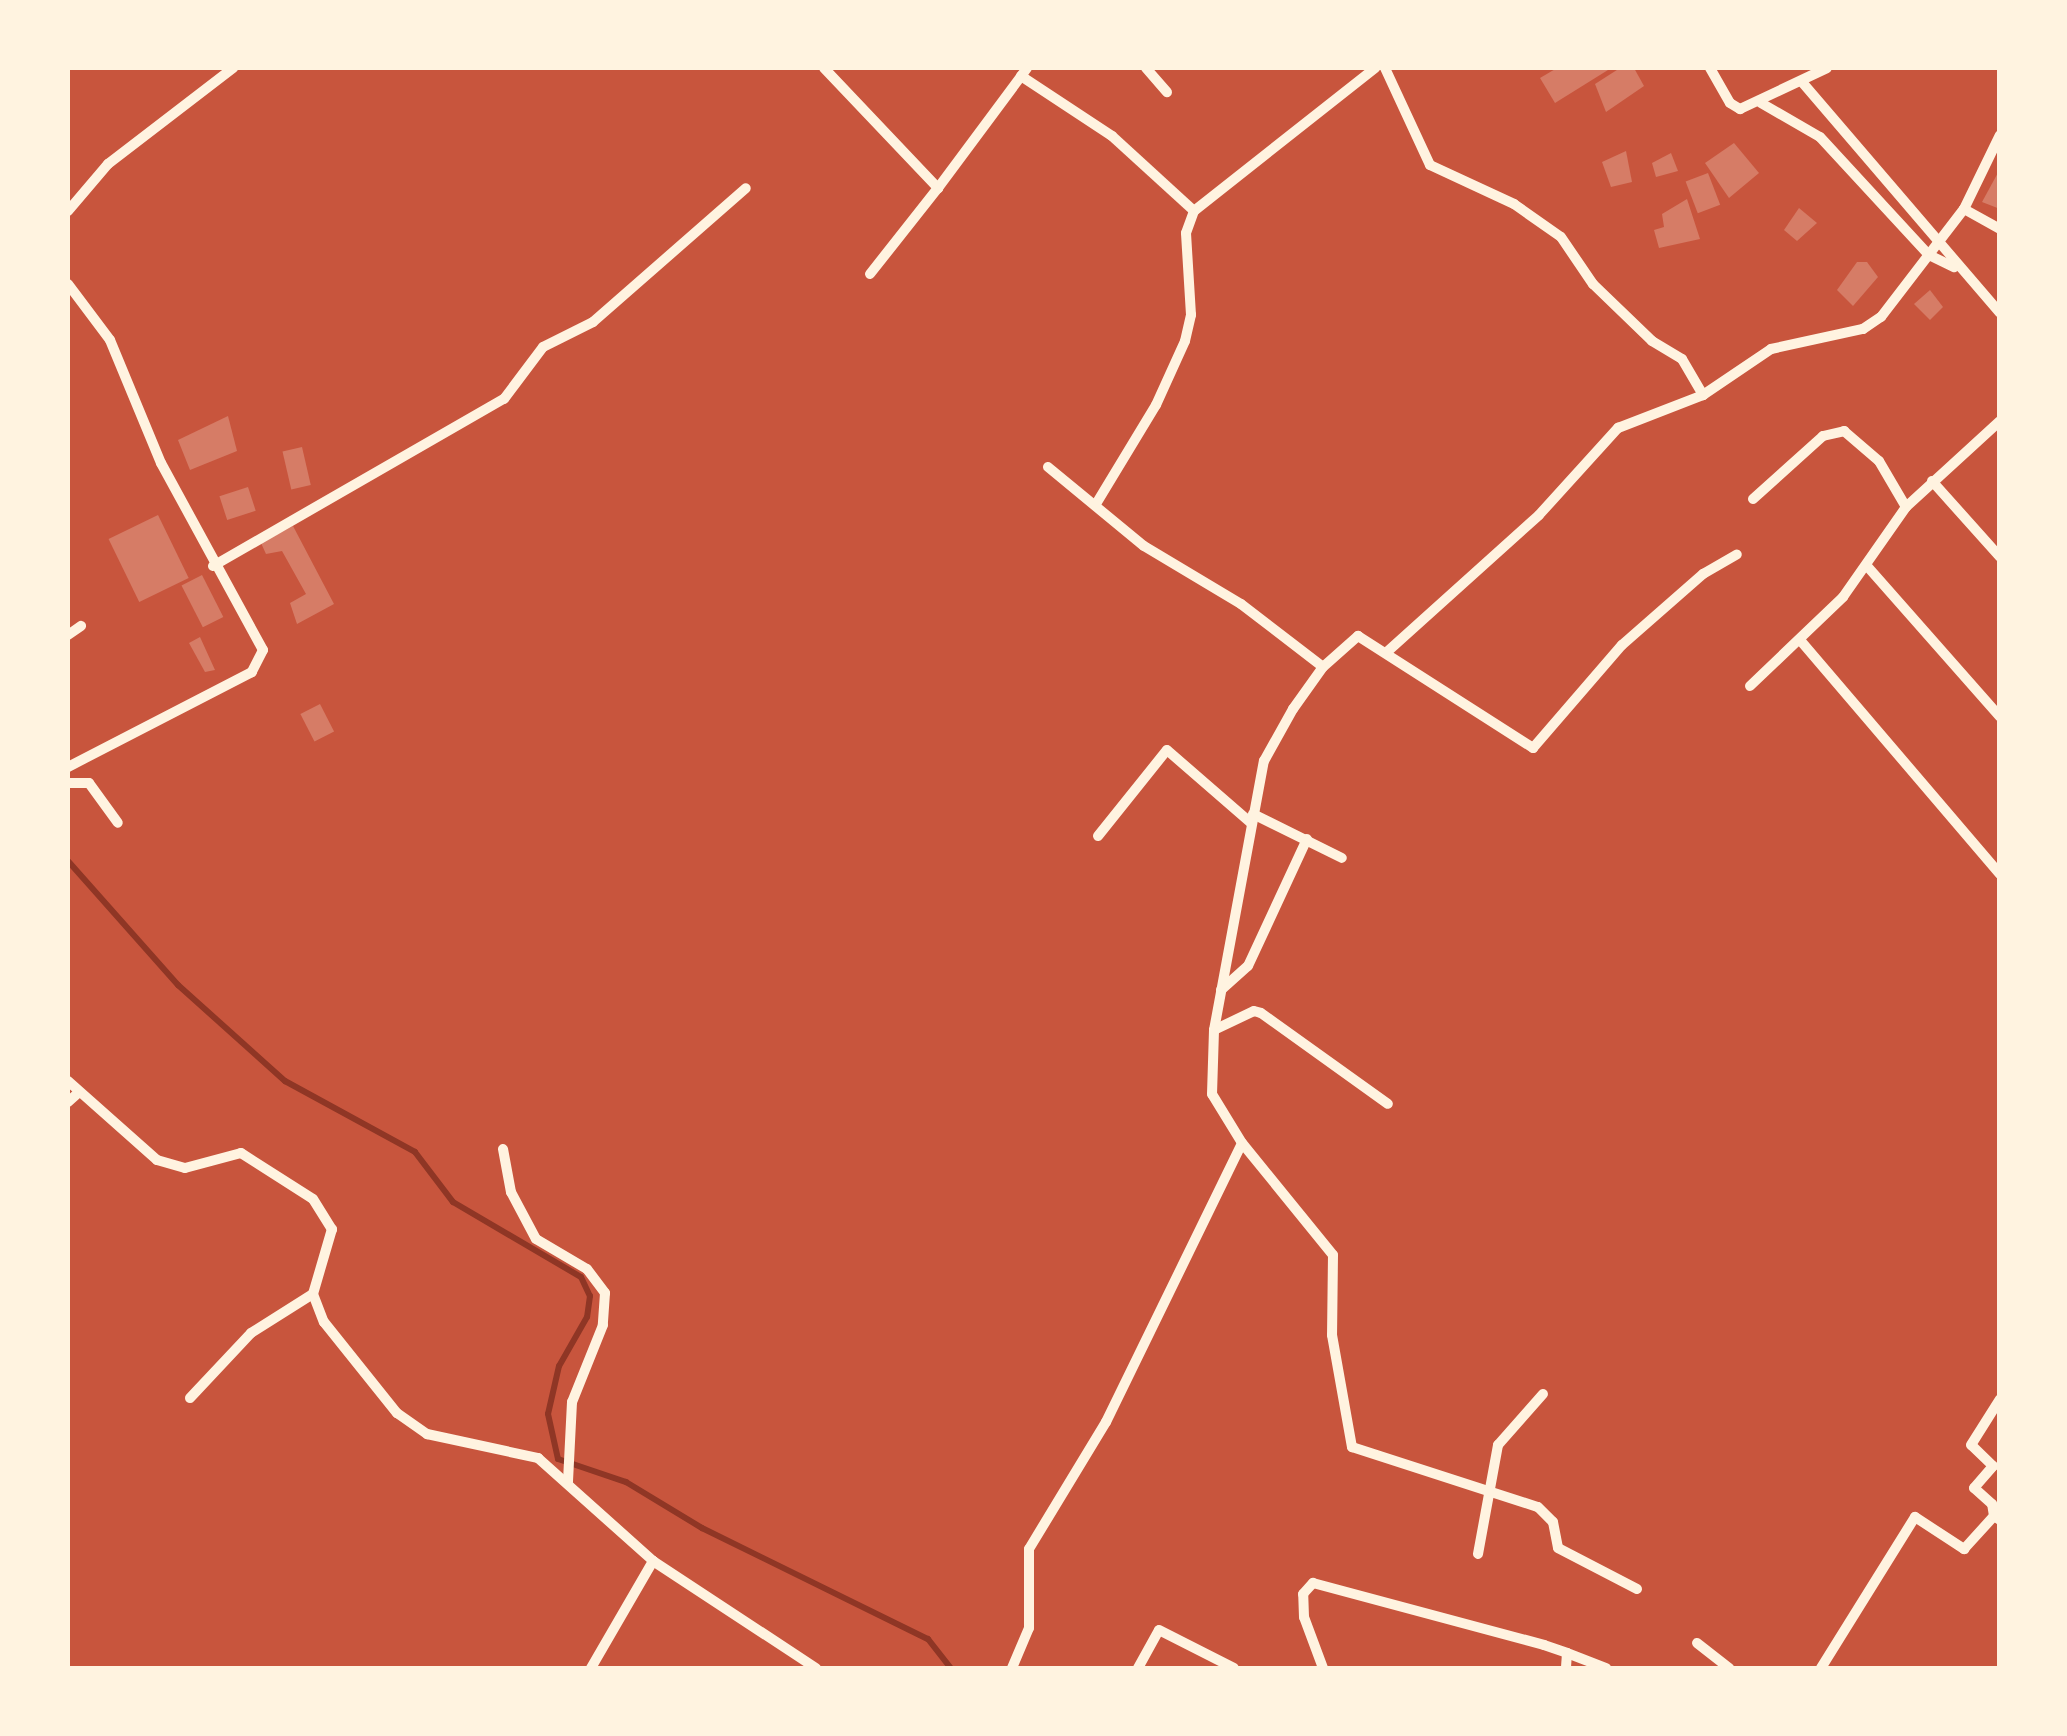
<!DOCTYPE html>
<html>
<head>
<meta charset="utf-8">
<style>
  body { margin:0 }
  #map { position:relative; width:2067px; height:1736px; overflow:hidden; background:#c8553d; font-family:Montserrat,sans-serif }
  div>[style] { position:absolute }
  .stream>* { height:6px; margin:-3px; padding:0 3px; transform-origin:3px; border-radius:3px; background:#8f3625 }
  .building>* { inset:0; background:#d67c66; transform-origin:0 0 }
  .minor>* { height:10px; margin:-5px; padding:0 5px; transform-origin:5px; border-radius:5px; background:#fff3e0 }
  span { translate:-50% -50%; white-space:nowrap; text-align:center; line-height:1.15; -webkit-text-stroke:8px #fff3e0; paint-order:stroke }
  .frame { position:absolute; inset:0; border:70px solid #fff3e0; pointer-events:none }
</style>
</head>
<body>
<div id="map">
  <div class="stream">
    <div style="left:68px;top:861px;width:166px;rotate:48.4deg"></div>
    <div style="left:178px;top:985px;width:144px;rotate:41.9deg"></div>
    <div style="left:285px;top:1081px;width:148px;rotate:28.6deg"></div>
    <div style="left:415px;top:1152px;width:63px;rotate:52.8deg"></div>
    <div style="left:453px;top:1202px;width:148px;rotate:30.4deg"></div>
    <div style="left:581px;top:1277px;width:21px;rotate:65deg"></div>
    <div style="left:590px;top:1296px;width:21px;rotate:98deg"></div>
    <div style="left:587px;top:1317px;width:56px;rotate:119.7deg"></div>
    <div style="left:559px;top:1366px;width:49px;rotate:102.9deg"></div>
    <div style="left:548px;top:1414px;width:46px;rotate:77.5deg"></div>
    <div style="left:558px;top:1459px;width:72px;rotate:18.7deg"></div>
    <div style="left:626px;top:1482px;width:89px;rotate:31.2deg"></div>
    <div style="left:702px;top:1528px;width:252px;rotate:26.2deg"></div>
    <div style="left:928px;top:1639px;width:37px;rotate:52deg"></div>
  </div>
  <div class="building">
    <div style="clip-path:polygon(1557px 68px,1607px 68px,1608px 70px,1555px 103px,1540px 78px)"></div>
    <div style="clip-path:polygon(1620px 68px,1634px 68px,1644px 86px,1606px 112px,1595px 84px)"></div>
    <div style="clip-path:polygon(1734px 143px,1759px 173px,1729px 198px,1705px 163px)"></div>
    <div style="clip-path:polygon(1626px 151px,1632px 182px,1611px 187px,1602px 162px)"></div>
    <div style="clip-path:polygon(1671px 153px,1678px 171px,1656px 177px,1652px 163px)"></div>
    <div style="clip-path:polygon(2000px 169px,2000px 209px,1982px 202px)"></div>
    <div style="left:1708px;top:173px;width:34px;height:24px;rotate:69deg"></div>
    <div style="clip-path:polygon(1687px 199px,1700px 239px,1659px 248px,1654px 230px,1664px 227px,1662px 214px)"></div>
    <div style="clip-path:polygon(1799px 208px,1817px 223px,1797px 241px,1784px 230px)"></div>
    <div style="clip-path:polygon(1857px 262px,1867px 262px,1878px 277px,1853px 306px,1837px 290px)"></div>
    <div style="clip-path:polygon(1930px 290px,1943px 307px,1930px 320px,1914px 304px)"></div>
    <div style="clip-path:polygon(228px 416px,237px 451px,190px 470px,178px 440px)"></div>
    <div style="left:302px;top:447px;width:39px;height:20px;rotate:77deg"></div>
    <div style="left:248px;top:487px;width:25px;height:30px;rotate:72deg"></div>
    <div style="left:158px;top:515px;width:70px;height:55px;rotate:64deg"></div>
    <div style="clip-path:polygon(293px 526px,334px 604px,297px 624px,290px 603px,306px 594px,282px 551px,266px 554px,261px 543px)"></div>
    <div style="left:202px;top:575px;width:47px;height:23px;rotate:63deg"></div>
    <div style="clip-path:polygon(200px 637px,215px 670px,205px 672px,189px 643px)"></div>
    <div style="left:320px;top:704px;width:31px;height:22px;rotate:63deg"></div>
  </div>
  <div class="minor">
    <div style="left:824px;top:68px;width:166px;rotate:46.5deg"></div>
    <div style="left:938px;top:188px;width:149px;rotate:-53.4deg"></div>
    <div style="left:1146px;top:68px;width:32px;rotate:49deg"></div>
    <div style="left:1385px;top:68px;width:107px;rotate:65.1deg"></div>
    <div style="left:1430px;top:165px;width:93px;rotate:24.9deg"></div>
    <div style="left:1514px;top:204px;width:57px;rotate:35.1deg"></div>
    <div style="left:1561px;top:237px;width:57px;rotate:55.8deg"></div>
    <div style="left:1593px;top:284px;width:82px;rotate:44deg"></div>
    <div style="left:1652px;top:341px;width:35px;rotate:31deg"></div>
    <div style="left:1682px;top:359px;width:42px;rotate:59.7deg"></div>
    <div style="left:1710px;top:68px;width:40px;rotate:60.3deg"></div>
    <div style="left:1730px;top:103px;width:12px;rotate:31deg"></div>
    <div style="left:1740px;top:109px;width:96px;rotate:-25.2deg"></div>
    <div style="left:1021px;top:76px;width:109px;rotate:33.4deg"></div>
    <div style="left:1112px;top:136px;width:111px;rotate:42.4deg"></div>
    <div style="left:1802px;top:82px;width:304px;rotate:49.4deg"></div>
    <div style="left:1761px;top:103px;width:68px;rotate:30deg"></div>
    <div style="left:1820px;top:137px;width:161px;rotate:47.3deg"></div>
    <div style="left:1929px;top:255px;width:28px;rotate:26deg"></div>
    <div style="left:1964px;top:209px;width:41px;rotate:29.1deg"></div>
    <div style="left:68px;top:211px;width:62px;rotate:-49.6deg"></div>
    <div style="left:108px;top:164px;width:158px;rotate:-37.5deg"></div>
    <div style="left:870px;top:274px;width:110px;rotate:-51.7deg"></div>
    <div style="left:68px;top:284px;width:70px;rotate:53.1deg"></div>
    <div style="left:110px;top:340px;width:133px;rotate:67.5deg"></div>
    <div style="left:161px;top:463px;width:213px;rotate:61.4deg"></div>
    <div style="left:263px;top:650px;width:25px;rotate:117deg"></div>
    <div style="left:252px;top:672px;width:207px;rotate:152.7deg"></div>
    <div style="left:1048px;top:467px;width:124px;rotate:39.5deg"></div>
    <div style="left:1144px;top:546px;width:113px;rotate:30.9deg"></div>
    <div style="left:1241px;top:604px;width:103px;rotate:37.5deg"></div>
    <div style="left:1932px;top:481px;width:102px;rotate:48.2deg"></div>
    <div style="left:1753px;top:499px;width:94px;rotate:-42deg"></div>
    <div style="left:1823px;top:436px;width:22px;rotate:-13deg"></div>
    <div style="left:1844px;top:431px;width:46px;rotate:40.6deg"></div>
    <div style="left:1879px;top:461px;width:53px;rotate:59.6deg"></div>
    <div style="left:1096px;top:504px;width:116px;rotate:-58.8deg"></div>
    <div style="left:1156px;top:405px;width:70px;rotate:-65.6deg"></div>
    <div style="left:1185px;top:341px;width:27px;rotate:-77deg"></div>
    <div style="left:1191px;top:315px;width:82px;rotate:-93.5deg"></div>
    <div style="left:1186px;top:233px;width:23px;rotate:-70deg"></div>
    <div style="left:1194px;top:211px;width:231px;rotate:-38.3deg"></div>
    <div style="left:213px;top:566px;width:336px;rotate:-29.9deg"></div>
    <div style="left:504px;top:399px;width:65px;rotate:-53.1deg"></div>
    <div style="left:543px;top:347px;width:56px;rotate:-26.6deg"></div>
    <div style="left:593px;top:322px;width:203px;rotate:-41.2deg"></div>
    <div style="left:1867px;top:566px;width:201px;rotate:48.6deg"></div>
    <div style="left:68px;top:635px;width:16px;rotate:-35deg"></div>
    <div style="left:1800px;top:640px;width:308px;rotate:49.5deg"></div>
    <div style="left:1388px;top:651px;width:203px;rotate:-42deg"></div>
    <div style="left:1539px;top:515px;width:118px;rotate:-47.8deg"></div>
    <div style="left:1618px;top:428px;width:91px;rotate:-21.2deg"></div>
    <div style="left:1703px;top:395px;width:82px;rotate:-34.1deg"></div>
    <div style="left:1771px;top:349px;width:94px;rotate:-12.3deg"></div>
    <div style="left:1863px;top:329px;width:22px;rotate:-34deg"></div>
    <div style="left:1881px;top:317px;width:136px;rotate:-52.5deg"></div>
    <div style="left:1964px;top:209px;width:82px;rotate:-64.1deg"></div>
    <div style="left:1750px;top:686px;width:129px;rotate:-43.7deg"></div>
    <div style="left:1843px;top:597px;width:110px;rotate:-55deg"></div>
    <div style="left:1906px;top:507px;width:127px;rotate:-42.5deg"></div>
    <div style="left:68px;top:783px;width:21px"></div>
    <div style="left:89px;top:783px;width:49px;rotate:54.1deg"></div>
    <div style="left:1253px;top:814px;width:99px;rotate:26.3deg"></div>
    <div style="left:1098px;top:836px;width:110px;rotate:-51.3deg"></div>
    <div style="left:1167px;top:750px;width:111px;rotate:41deg"></div>
    <div style="left:1221px;top:990px;width:36px;rotate:-42deg"></div>
    <div style="left:1248px;top:966px;width:140px;rotate:-65.1deg"></div>
    <div style="left:1214px;top:1030px;width:44px;rotate:-25.4deg"></div>
    <div style="left:1254px;top:1011px;width:7px;rotate:16deg"></div>
    <div style="left:1261px;top:1013px;width:156px;rotate:35.6deg"></div>
    <div style="left:68px;top:1081px;width:119px;rotate:41.6deg"></div>
    <div style="left:157px;top:1160px;width:29px;rotate:16deg"></div>
    <div style="left:185px;top:1168px;width:58px;rotate:-15deg"></div>
    <div style="left:241px;top:1153px;width:85px;rotate:32.6deg"></div>
    <div style="left:313px;top:1199px;width:36px;rotate:58deg"></div>
    <div style="left:332px;top:1229px;width:68px;rotate:106.3deg"></div>
    <div style="left:313px;top:1294px;width:30px;rotate:69deg"></div>
    <div style="left:324px;top:1322px;width:117px;rotate:51.3deg"></div>
    <div style="left:397px;top:1413px;width:37px;rotate:35deg"></div>
    <div style="left:427px;top:1434px;width:114px;rotate:12.2deg"></div>
    <div style="left:538px;top:1458px;width:154px;rotate:41.8deg"></div>
    <div style="left:653px;top:1561px;width:195px;rotate:33.3deg"></div>
    <div style="left:68px;top:1102px;width:15px;rotate:-42deg"></div>
    <div style="left:1242px;top:1143px;width:144px;rotate:50.9deg"></div>
    <div style="left:1333px;top:1255px;width:80px;rotate:90.7deg"></div>
    <div style="left:1332px;top:1335px;width:114px;rotate:79.9deg"></div>
    <div style="left:1352px;top:1447px;width:195px;rotate:17.9deg"></div>
    <div style="left:1538px;top:1507px;width:21px;rotate:45deg"></div>
    <div style="left:1553px;top:1522px;width:26px;rotate:79deg"></div>
    <div style="left:1558px;top:1548px;width:89px;rotate:27.4deg"></div>
    <div style="left:503px;top:1149px;width:44px;rotate:79.5deg"></div>
    <div style="left:511px;top:1192px;width:53px;rotate:62deg"></div>
    <div style="left:536px;top:1239px;width:59px;rotate:30.5deg"></div>
    <div style="left:587px;top:1269px;width:30px;rotate:53deg"></div>
    <div style="left:605px;top:1293px;width:32px;rotate:94deg"></div>
    <div style="left:603px;top:1325px;width:83px;rotate:111.9deg"></div>
    <div style="left:572px;top:1402px;width:80px;rotate:92.9deg"></div>
    <div style="left:190px;top:1398px;width:89px;rotate:-46.8deg"></div>
    <div style="left:251px;top:1333px;width:73px;rotate:-32.2deg"></div>
    <div style="left:1994px;top:1516px;width:12px;rotate:-99deg"></div>
    <div style="left:1992px;top:1504px;width:24px;rotate:-138deg"></div>
    <div style="left:1974px;top:1488px;width:29px;rotate:-49deg"></div>
    <div style="left:1993px;top:1466px;width:30px;rotate:-136deg"></div>
    <div style="left:1971px;top:1445px;width:54px;rotate:-57.8deg"></div>
    <div style="left:1478px;top:1554px;width:111px;rotate:-79.6deg"></div>
    <div style="left:1498px;top:1445px;width:68px;rotate:-48.6deg"></div>
    <div style="left:1697px;top:1643px;width:41px;rotate:38deg"></div>
    <div style="left:1567px;top:1653px;width:42px;rotate:21deg"></div>
    <div style="left:591px;top:1668px;width:124px;rotate:-59.9deg"></div>
    <div style="left:1012px;top:1668px;width:43px;rotate:-67deg"></div>
    <div style="left:1029px;top:1628px;width:79px;rotate:-90deg"></div>
    <div style="left:1029px;top:1549px;width:149px;rotate:-58.8deg"></div>
    <div style="left:1106px;top:1422px;width:310px;rotate:-64deg"></div>
    <div style="left:1242px;top:1143px;width:57px;rotate:-121.5deg"></div>
    <div style="left:1212px;top:1094px;width:64px;rotate:-88.2deg"></div>
    <div style="left:1214px;top:1030px;width:274px;rotate:-79.5deg"></div>
    <div style="left:1264px;top:761px;width:60px;rotate:-60.9deg"></div>
    <div style="left:1293px;top:709px;width:52px;rotate:-54.5deg"></div>
    <div style="left:1323px;top:667px;width:47px;rotate:-41.5deg"></div>
    <div style="left:1358px;top:636px;width:208px;rotate:32.6deg"></div>
    <div style="left:1533px;top:748px;width:136px;rotate:-49.2deg"></div>
    <div style="left:1622px;top:645px;width:108px;rotate:-41.2deg"></div>
    <div style="left:1703px;top:574px;width:39px;rotate:-30deg"></div>
    <div style="left:1138px;top:1668px;width:43px;rotate:-61.1deg"></div>
    <div style="left:1159px;top:1630px;width:84px;rotate:26.9deg"></div>
    <div style="left:1323px;top:1668px;width:54px;rotate:-110.4deg"></div>
    <div style="left:1304px;top:1617px;width:23px;rotate:-92deg"></div>
    <div style="left:1303px;top:1594px;width:15px;rotate:-48deg"></div>
    <div style="left:1313px;top:1583px;width:239px;rotate:15deg"></div>
    <div style="left:1544px;top:1645px;width:24px;rotate:19deg"></div>
    <div style="left:1567px;top:1653px;width:15px;rotate:94deg"></div>
    <div style="left:1821px;top:1668px;width:178px;rotate:-58.1deg"></div>
    <div style="left:1915px;top:1517px;width:59px;rotate:33.1deg"></div>
    <div style="left:1964px;top:1549px;width:45px;rotate:-47.7deg"></div>
    <div style="left:1994px;top:1516px;width:7px;rotate:34deg"></div>
  </div>
  <div class="frame"></div>
</div>
</body>
</html>
